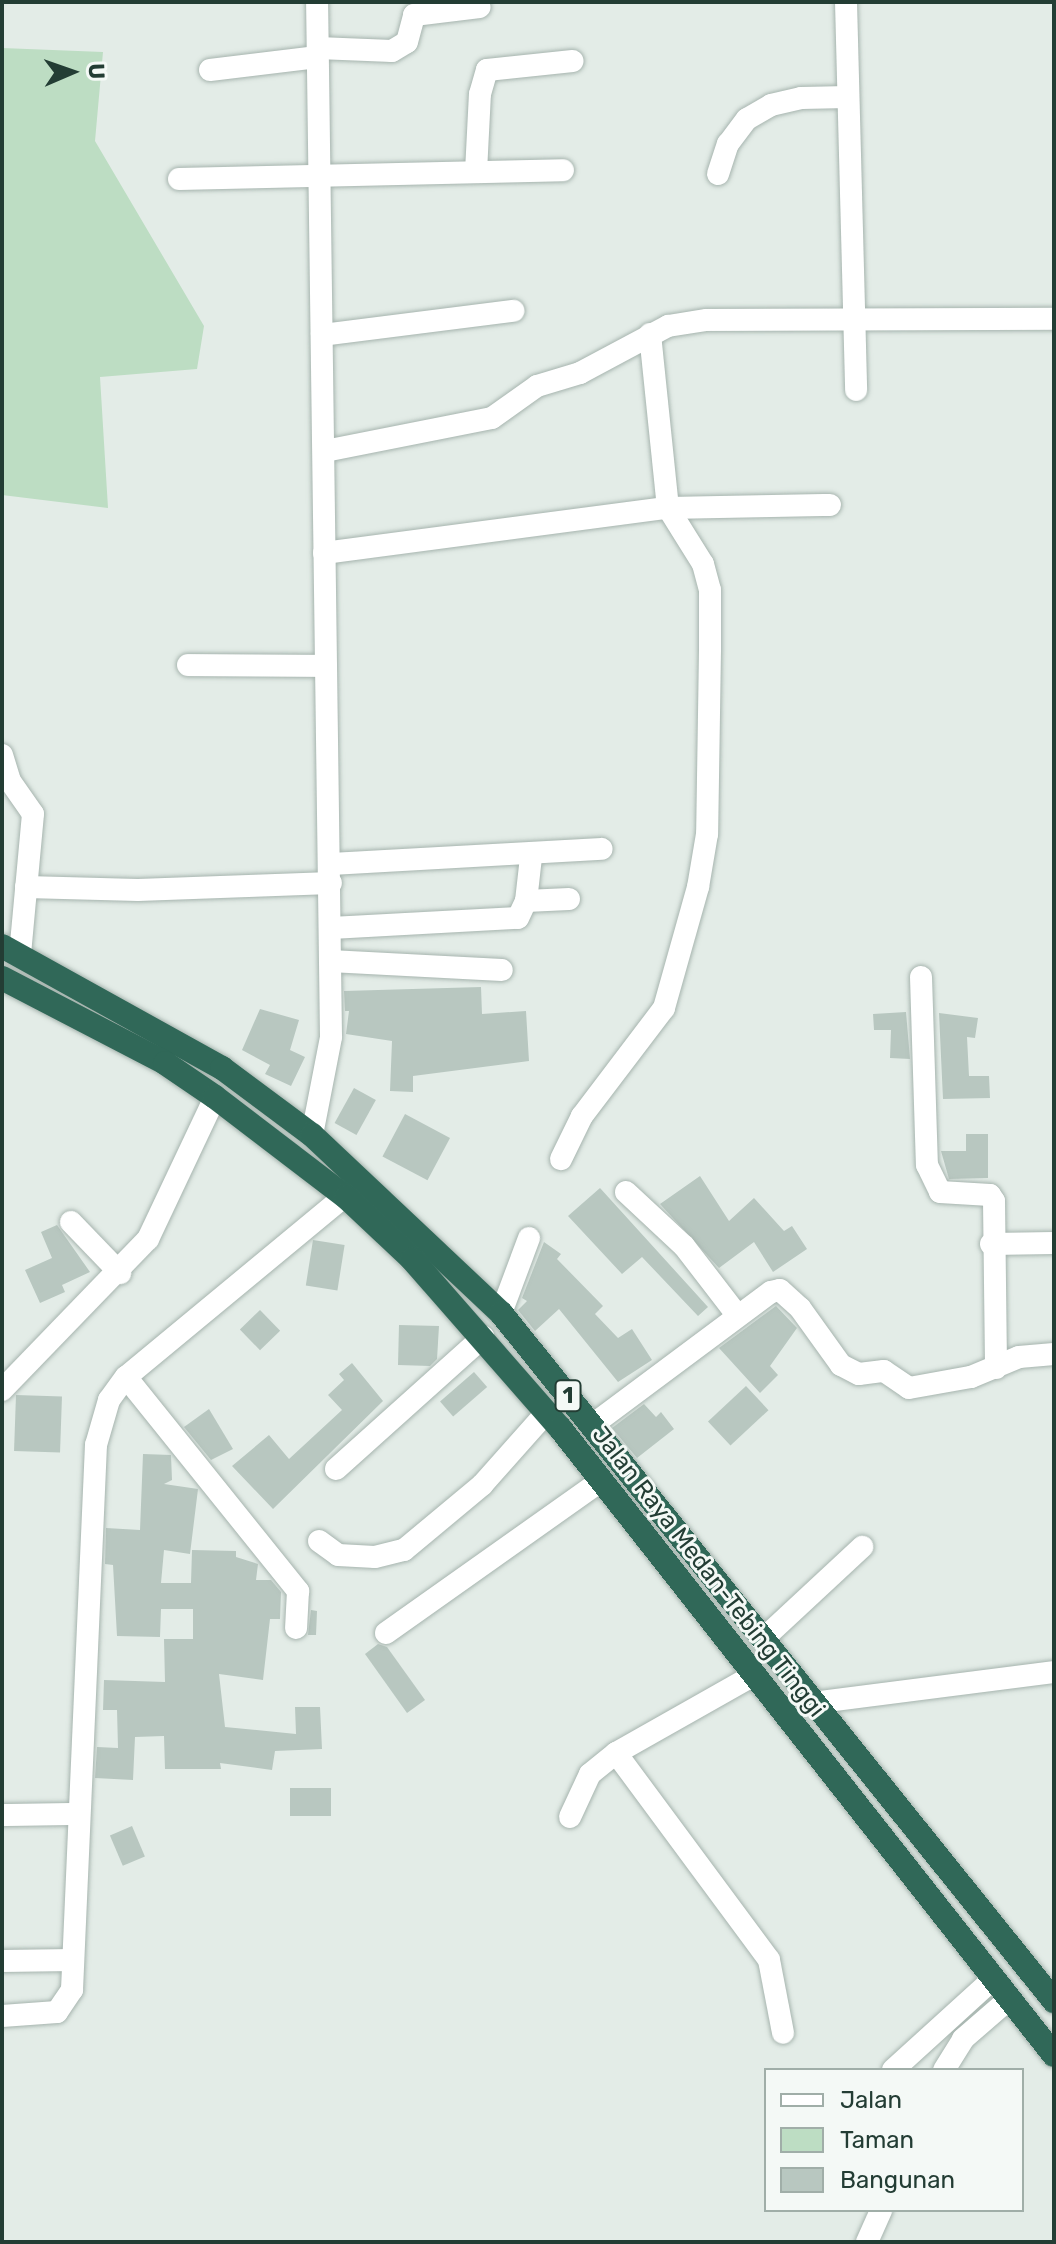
<!DOCTYPE html>
<html>
<head>
<meta charset="utf-8">
<style>
  body { margin:0 }
  #map { position:relative; width:1056px; height:2244px; overflow:hidden; background:#e3ece7; font-family:Rubik,sans-serif }
  div>[style] { position:absolute }
  .green>* { inset:0; background:#bdddc3 }
  .building>* { inset:0; background:#b8c7c0; transform-origin:0 0 }
  .roads { filter:drop-shadow(0 0 2px #a6b4ae) drop-shadow(0 0 2px #a6b4ae) }
  .minor>* { height:22px; margin:-11px; padding:0 11px; transform-origin:11px; border-radius:11px; background:#fff }
  .highway>* { height:24px; margin:-12px; padding:0 12px; transform-origin:12px; border-radius:12px; background:#306858 }
  span { translate:-50% -50%; white-space:nowrap; text-align:center; line-height:1.15; -webkit-text-stroke:6px #f4f9f6; paint-order:stroke }
  .shield-label span { padding:2px 6px; background:#f4f9f6; border:2px solid; border-radius:6px; -webkit-text-stroke-width:0 }
  .shield-label { font-size:22px; color:#233d34; font-weight:700 }
  .street-label { font-size:24px; color:#233d34 }
  .frame { position:absolute; inset:0; border:4px solid #233d34; pointer-events:none }
  .legend { position:absolute; left:764px; top:2068px; width:260px; height:144px; box-sizing:border-box; background:#f4f9f6; border:2px solid #a0aea8; margin:0; padding:10px 14px; list-style:none; font-size:24px; color:#233d34 }
  .legend li { display:flex; align-items:center; gap:16px; height:40px }
  .legend b { width:40px; border:2px solid #a0aea8 }
  .north { position:absolute; left:32px; top:32px; width:80px; height:80px; -webkit-text-stroke:6px #f4f9f6; paint-order:stroke; rotate:88deg; font-size:22px; font-weight:700; line-height:32px; text-align:center; color:#233d34 }
  .north::after { content:''; display:block; margin:auto; width:28px; height:36px; background:#233d34; clip-path:polygon(50% 0,100% 100%,50% 72%,0 100%) }
</style>
</head>
<body>
<div id="map">
  <div class="green">
    <div style="clip-path:polygon(2px 48px,103px 52px,95px 141px,204px 326px,197px 369px,100px 377px,108px 508px,2px 495px)"></div>
  </div>
  <div class="building">
    <div style="clip-path:polygon(481px 987px,482px 1014px,526px 1011px,529px 1061px,413px 1076px,413px 1092px,390px 1091px,392px 1041px,346px 1034px,349px 1011px,345px 1011px,344px 991px)"></div>
    <div style="clip-path:polygon(260px 1009px,299px 1020px,290px 1050px,305px 1057px,291px 1086px,265px 1074px,270px 1065px,242px 1050px)"></div>
    <div style="clip-path:polygon(906px 1012px,910px 1059px,890px 1058px,891px 1030px,874px 1030px,873px 1014px)"></div>
    <div style="clip-path:polygon(939px 1013px,978px 1018px,975px 1038px,967px 1037px,969px 1076px,989px 1076px,990px 1098px,943px 1099px)"></div>
    <div style="left:354px;top:1088px;width:25px;height:40px;rotate:29deg"></div>
    <div style="left:405px;top:1114px;width:51px;height:48px;rotate:28deg"></div>
    <div style="clip-path:polygon(966px 1134px,988px 1134px,988px 1178px,949px 1179px,941px 1151px,966px 1151px)"></div>
    <div style="clip-path:polygon(700px 1176px,729px 1221px,754px 1198px,784px 1231px,792px 1226px,807px 1249px,773px 1272px,754px 1242px,719px 1268px,660px 1204px)"></div>
    <div style="clip-path:polygon(600px 1188px,708px 1307px,698px 1316px,642px 1257px,622px 1274px,568px 1216px)"></div>
    <div style="clip-path:polygon(57px 1225px,90px 1272px,62px 1285px,65px 1292px,40px 1303px,25px 1270px,52px 1258px,41px 1232px)"></div>
    <div style="left:313px;top:1240px;width:32px;height:46px;rotate:9deg"></div>
    <div style="clip-path:polygon(544px 1242px,561px 1254px,557px 1259px,603px 1306px,595px 1314px,618px 1338px,632px 1329px,652px 1360px,618px 1382px,559px 1309px,535px 1331px,518px 1310px,527px 1301px,522px 1298px)"></div>
    <div style="clip-path:polygon(776px 1306px,797px 1328px,770px 1366px,778px 1375px,760px 1393px,719px 1348px)"></div>
    <div style="left:260px;top:1310px;width:29px;height:28px;rotate:46deg"></div>
    <div style="clip-path:polygon(399px 1325px,439px 1326px,437px 1359px,430px 1366px,398px 1365px)"></div>
    <div style="clip-path:polygon(352px 1363px,383px 1401px,273px 1509px,232px 1466px,269px 1435px,289px 1459px,342px 1410px,328px 1395px,344px 1380px,339px 1374px)"></div>
    <div style="left:474px;top:1372px;width:20px;height:45px;rotate:49deg"></div>
    <div style="left:746px;top:1386px;width:33px;height:52px;rotate:47deg"></div>
    <div style="left:16px;top:1395px;width:46px;height:56px;rotate:2deg"></div>
    <div style="clip-path:polygon(644px 1404px,656px 1417px,661px 1412px,674px 1429px,637px 1458px,612px 1428px)"></div>
    <div style="clip-path:polygon(209px 1409px,233px 1449px,211px 1460px,184px 1427px)"></div>
    <div style="clip-path:polygon(143px 1454px,171px 1455px,172px 1480px,164px 1484px,198px 1489px,190px 1554px,164px 1550px,161px 1583px,191px 1583px,192px 1550px,236px 1551px,236px 1557px,258px 1564px,256px 1580px,271px 1580px,281px 1592px,280px 1619px,270px 1619px,263px 1680px,219px 1674px,225px 1727px,296px 1734px,295px 1707px,320px 1707px,322px 1749px,275px 1751px,272px 1770px,220px 1763px,221px 1769px,165px 1769px,164px 1736px,135px 1737px,133px 1780px,95px 1778px,97px 1747px,118px 1748px,117px 1710px,103px 1710px,104px 1680px,165px 1682px,164px 1639px,193px 1639px,193px 1609px,161px 1609px,160px 1637px,117px 1636px,113px 1565px,105px 1564px,106px 1528px,140px 1530px)"></div>
    <div style="clip-path:polygon(311px 1610px,317px 1611px,316px 1635px,308px 1635px)"></div>
    <div style="clip-path:polygon(378px 1644px,387px 1647px,425px 1700px,407px 1713px,365px 1654px)"></div>
    <div style="left:290px;top:1788px;width:41px;height:28px"></div>
    <div style="left:132px;top:1826px;width:33px;height:24px;rotate:67deg"></div>
  </div>
  <div class="roads">
    <div class="minor">
      <div style="left:846px;top:2px;width:388px;rotate:88.5deg"></div>
      <div style="left:318px;top:48px;width:74px;rotate:2.3deg"></div>
      <div style="left:392px;top:51px;width:17px;rotate:-31deg"></div>
      <div style="left:407px;top:42px;width:28px;rotate:-75deg"></div>
      <div style="left:414px;top:15px;width:66px;rotate:-6.9deg"></div>
      <div style="left:210px;top:70px;width:108px;rotate:-6.9deg"></div>
      <div style="left:476px;top:172px;width:78px;rotate:-87.1deg"></div>
      <div style="left:480px;top:94px;width:25px;rotate:-74deg"></div>
      <div style="left:487px;top:70px;width:86px;rotate:-6deg"></div>
      <div style="left:718px;top:174px;width:32px;rotate:-72deg"></div>
      <div style="left:728px;top:144px;width:31px;rotate:-53deg"></div>
      <div style="left:747px;top:119px;width:28px;rotate:-30deg"></div>
      <div style="left:771px;top:105px;width:31px;rotate:-13deg"></div>
      <div style="left:801px;top:98px;width:47px;rotate:-1.2deg"></div>
      <div style="left:179px;top:179px;width:384px;rotate:-1.3deg"></div>
      <div style="left:650px;top:334px;width:175px;rotate:84.1deg"></div>
      <div style="left:668px;top:508px;width:162px;rotate:-1.1deg"></div>
      <div style="left:322px;top:335px;width:193px;rotate:-7.2deg"></div>
      <div style="left:325px;top:451px;width:170px;rotate:-11.2deg"></div>
      <div style="left:492px;top:418px;width:55px;rotate:-35.4deg"></div>
      <div style="left:537px;top:386px;width:45px;rotate:-16.8deg"></div>
      <div style="left:580px;top:373px;width:100px;rotate:-28.1deg"></div>
      <div style="left:668px;top:326px;width:39px;rotate:-9deg"></div>
      <div style="left:707px;top:320px;width:347px;rotate:-0.2deg"></div>
      <div style="left:324px;top:553px;width:347px;rotate:-7.5deg"></div>
      <div style="left:668px;top:508px;width:66px;rotate:58deg"></div>
      <div style="left:703px;top:564px;width:27px;rotate:75deg"></div>
      <div style="left:710px;top:590px;width:60px;rotate:90deg"></div>
      <div style="left:710px;top:650px;width:184px;rotate:90.9deg"></div>
      <div style="left:707px;top:834px;width:54px;rotate:99.6deg"></div>
      <div style="left:698px;top:887px;width:126px;rotate:105.7deg"></div>
      <div style="left:664px;top:1008px;width:136px;rotate:127.2deg"></div>
      <div style="left:582px;top:1116px;width:48px;rotate:116deg"></div>
      <div style="left:188px;top:665px;width:138px;rotate:0.4deg"></div>
      <div style="left:2px;top:755px;width:27px;rotate:73deg"></div>
      <div style="left:10px;top:781px;width:40px;rotate:55.1deg"></div>
      <div style="left:33px;top:814px;width:141px;rotate:95.3deg"></div>
      <div style="left:331px;top:864px;width:271px;rotate:-3.2deg"></div>
      <div style="left:26px;top:887px;width:112px;rotate:1.5deg"></div>
      <div style="left:138px;top:890px;width:193px;rotate:-2.1deg"></div>
      <div style="left:526px;top:901px;width:43px;rotate:-2.7deg"></div>
      <div style="left:331px;top:928px;width:187px;rotate:-3.1deg"></div>
      <div style="left:518px;top:918px;width:19px;rotate:-65deg"></div>
      <div style="left:526px;top:901px;width:44px;rotate:-83.5deg"></div>
      <div style="left:330px;top:961px;width:172px;rotate:3deg"></div>
      <div style="left:921px;top:977px;width:188px;rotate:88.2deg"></div>
      <div style="left:927px;top:1165px;width:30px;rotate:64deg"></div>
      <div style="left:940px;top:1192px;width:50px;rotate:3.4deg"></div>
      <div style="left:990px;top:1195px;width:7px;rotate:56deg"></div>
      <div style="left:994px;top:1201px;width:167px;rotate:89.3deg"></div>
      <div style="left:312px;top:1135px;width:100px;rotate:-79deg"></div>
      <div style="left:331px;top:1037px;width:1035px;rotate:-90.77deg"></div>
      <div style="left:626px;top:1192px;width:79px;rotate:43deg"></div>
      <div style="left:684px;top:1246px;width:88px;rotate:52.4deg"></div>
      <div style="left:71px;top:1222px;width:71px;rotate:46.1deg"></div>
      <div style="left:991px;top:1244px;width:63px;rotate:-0.9deg"></div>
      <div style="left:501px;top:1313px;width:80px;rotate:-69.5deg"></div>
      <div style="left:126px;top:1377px;width:275px;rotate:51.2deg"></div>
      <div style="left:298px;top:1591px;width:37px;rotate:93deg"></div>
      <div style="left:2px;top:1390px;width:210px;rotate:-46deg"></div>
      <div style="left:148px;top:1239px;width:157px;rotate:-64.7deg"></div>
      <div style="left:591px;top:1426px;width:224px;rotate:-36.7deg"></div>
      <div style="left:771px;top:1292px;width:9px;rotate:-13deg"></div>
      <div style="left:780px;top:1290px;width:27px;rotate:42deg"></div>
      <div style="left:800px;top:1308px;width:70px;rotate:54.3deg"></div>
      <div style="left:841px;top:1365px;width:20px;rotate:27deg"></div>
      <div style="left:859px;top:1374px;width:25px;rotate:-7deg"></div>
      <div style="left:884px;top:1371px;width:30px;rotate:34deg"></div>
      <div style="left:909px;top:1388px;width:63px;rotate:-10.1deg"></div>
      <div style="left:971px;top:1377px;width:52px;rotate:-22.6deg"></div>
      <div style="left:1019px;top:1357px;width:35px;rotate:-5deg"></div>
      <div style="left:336px;top:1469px;width:198px;rotate:-41.9deg"></div>
      <div style="left:319px;top:1541px;width:24px;rotate:36deg"></div>
      <div style="left:338px;top:1555px;width:37px;rotate:3deg"></div>
      <div style="left:375px;top:1557px;width:30px;rotate:-14deg"></div>
      <div style="left:404px;top:1550px;width:102px;rotate:-39.8deg"></div>
      <div style="left:482px;top:1485px;width:96px;rotate:-48.4deg"></div>
      <div style="left:386px;top:1633px;width:263px;rotate:-35.3deg"></div>
      <div style="left:762px;top:1640px;width:137px;rotate:-42.9deg"></div>
      <div style="left:754px;top:1675px;width:159px;rotate:150.5deg"></div>
      <div style="left:616px;top:1753px;width:257px;rotate:53.5deg"></div>
      <div style="left:769px;top:1960px;width:74px;rotate:79.1deg"></div>
      <div style="left:812px;top:1703px;width:244px;rotate:-7.3deg"></div>
      <div style="left:2px;top:1815px;width:75px;rotate:-0.8deg"></div>
      <div style="left:570px;top:1817px;width:47px;rotate:-65.1deg"></div>
      <div style="left:590px;top:1774px;width:33px;rotate:-39deg"></div>
      <div style="left:2px;top:1961px;width:71px;rotate:-0.8deg"></div>
      <div style="left:2px;top:2016px;width:55px;rotate:-4.2deg"></div>
      <div style="left:57px;top:2012px;width:27px;rotate:-56deg"></div>
      <div style="left:72px;top:1990px;width:546px;rotate:-87.48deg"></div>
      <div style="left:96px;top:1445px;width:47px;rotate:-73.9deg"></div>
      <div style="left:109px;top:1400px;width:29px;rotate:-54deg"></div>
      <div style="left:126px;top:1377px;width:300px;rotate:-39.6deg"></div>
      <div style="left:893px;top:2070px;width:134px;rotate:-42.3deg"></div>
      <div style="left:944px;top:2070px;width:36px;rotate:-58deg"></div>
      <div style="left:963px;top:2039px;width:60px;rotate:-40.9deg"></div>
      <div style="left:867px;top:2242px;width:35px;rotate:-66deg"></div>
    </div>
    <div class="highway">
      <div style="left:2px;top:946px;width:252px;rotate:29deg"></div>
      <div style="left:222px;top:1068px;width:112px;rotate:36.7deg"></div>
      <div style="left:312px;top:1135px;width:260px;rotate:43.3deg"></div>
      <div style="left:501px;top:1313px;width:883px;rotate:51.21deg"></div>
      <div style="left:2px;top:978px;width:184px;rotate:27.5deg"></div>
      <div style="left:165px;top:1063px;width:60px;rotate:34.2deg"></div>
      <div style="left:215px;top:1097px;width:165px;rotate:37.4deg"></div>
      <div style="left:346px;top:1197px;width:91px;rotate:43.2deg"></div>
      <div style="left:412px;top:1259px;width:225px;rotate:48.8deg"></div>
      <div style="left:560px;top:1428px;width:798px;rotate:51.77deg"></div>
    </div>
  </div>
  <div class="shield-label">
    <span style="left:568px;top:1396px">1</span>
  </div>
  <div class="street-label">
    <span style="left:708px;top:1572px;rotate:52deg">Jalan Raya Medan-Tebing Tinggi</span>
  </div>
  <div class="frame"></div>
  <ul class="legend">
  <li><b style="height:10px;background:#fff"></b>Jalan</li>
  <li><b style="height:22px;background:#bdddc3"></b>Taman</li>
  <li><b style="height:22px;background:#b8c7c0"></b>Bangunan</li>
  </ul>
  <div class="north">U</div>
</div>
</body>
</html>
